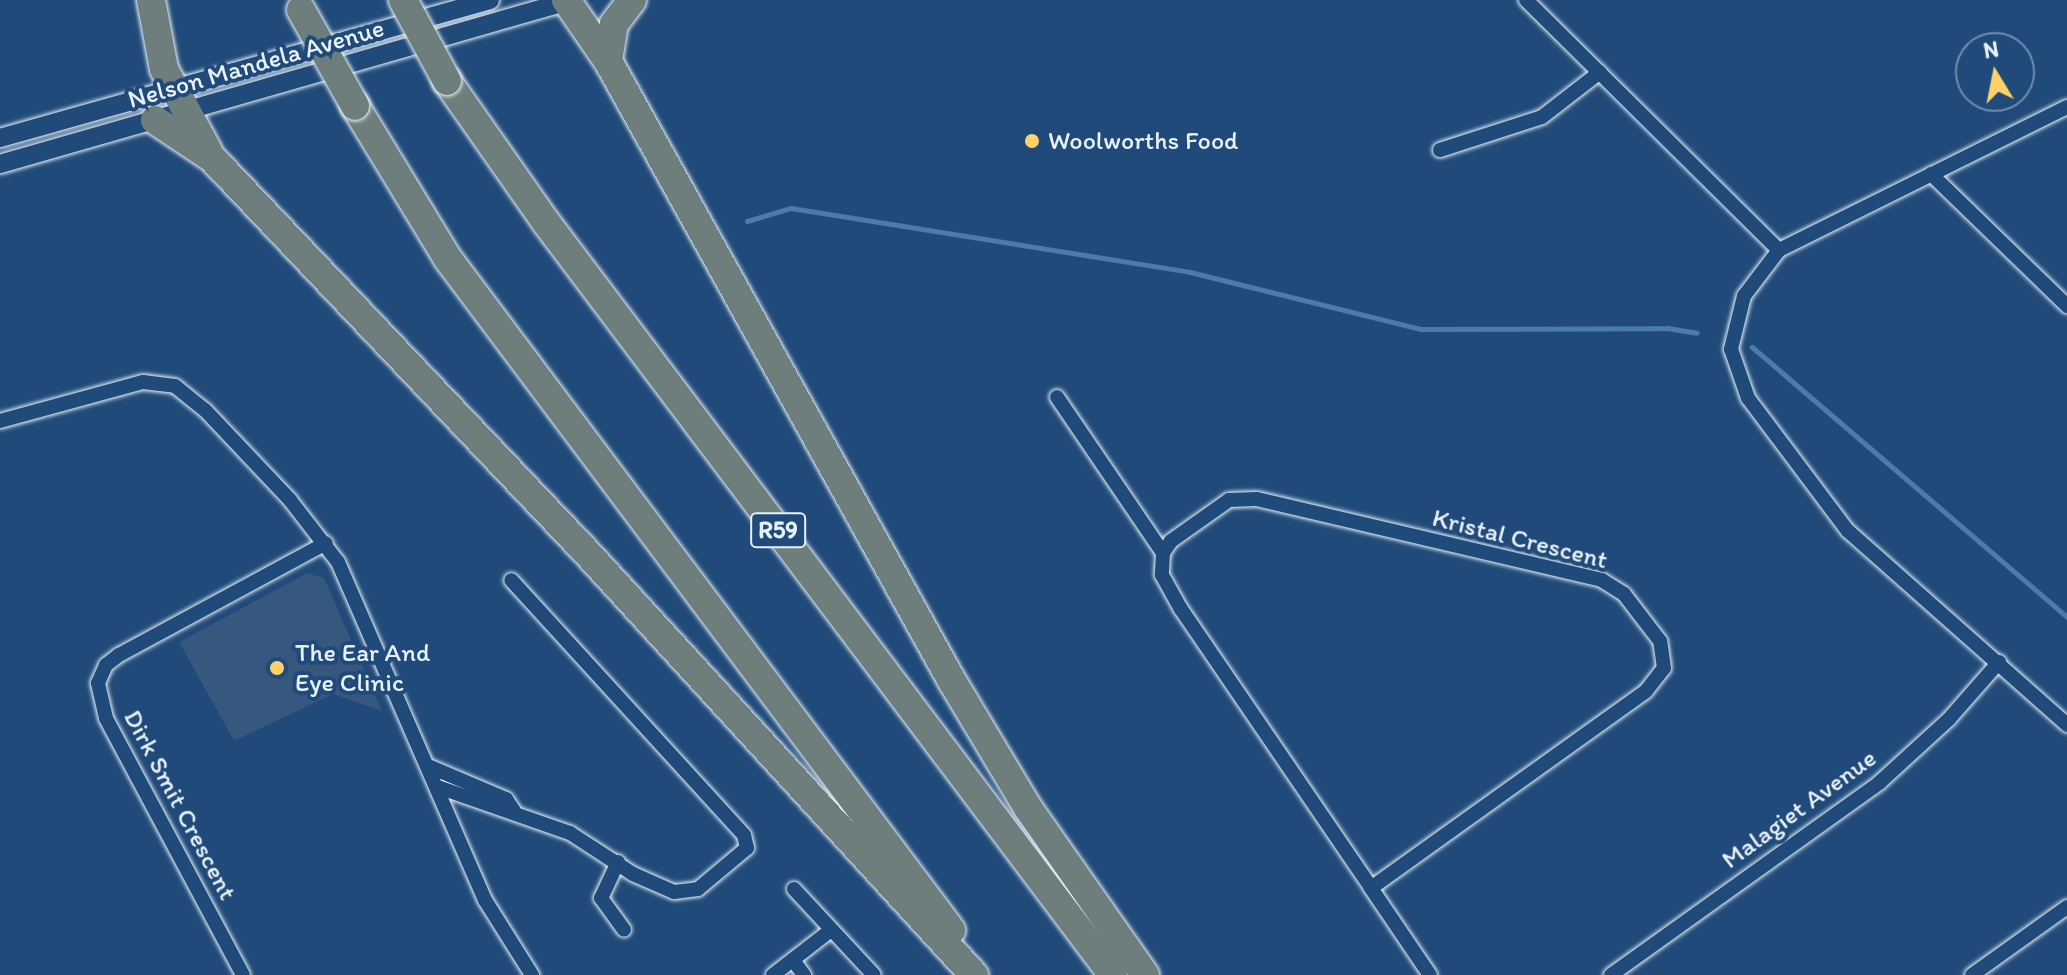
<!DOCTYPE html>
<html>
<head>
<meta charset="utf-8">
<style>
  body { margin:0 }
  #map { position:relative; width:2067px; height:975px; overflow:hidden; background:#1f4a7a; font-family:Itim,sans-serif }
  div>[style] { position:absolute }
  .built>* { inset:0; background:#36577e }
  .stream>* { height:5px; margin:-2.5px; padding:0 2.5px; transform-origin:2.5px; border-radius:2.5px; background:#4b7ca9 }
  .roads { filter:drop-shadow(0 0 2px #e8f1f8) drop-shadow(0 0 2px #e8f1f8) }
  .minor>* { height:14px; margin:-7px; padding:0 7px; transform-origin:7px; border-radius:7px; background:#1f4a7a }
  .tertiary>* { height:18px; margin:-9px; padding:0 9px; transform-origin:9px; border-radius:9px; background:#1f4a7a }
  .motorway>* { height:28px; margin:-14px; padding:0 14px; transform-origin:14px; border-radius:14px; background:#6d7e7c }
  .bridges { filter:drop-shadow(0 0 2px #e8f1f8) drop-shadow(0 0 2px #e8f1f8) }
  .motorway-bridge>* { height:28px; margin:-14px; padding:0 14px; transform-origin:14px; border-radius:14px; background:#6d7e7c }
  .dots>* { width:22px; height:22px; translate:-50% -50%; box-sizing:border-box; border:4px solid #1f4a7a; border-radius:50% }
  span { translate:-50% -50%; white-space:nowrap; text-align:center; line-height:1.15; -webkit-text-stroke:8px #1f4a7a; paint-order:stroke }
  .shield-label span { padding:2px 6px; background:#1f4a7a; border:2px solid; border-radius:6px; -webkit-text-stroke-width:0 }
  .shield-label { font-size:24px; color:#e8f1f8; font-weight:700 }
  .street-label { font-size:26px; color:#e8f1f8 }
  .poi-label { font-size:26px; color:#e8f1f8 }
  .left { translate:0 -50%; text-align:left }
  .north { position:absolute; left:1955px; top:32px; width:80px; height:80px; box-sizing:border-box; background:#1f4a7a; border:2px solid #6f8dac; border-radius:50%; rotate:350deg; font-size:22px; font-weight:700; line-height:32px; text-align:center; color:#e8f1f8 }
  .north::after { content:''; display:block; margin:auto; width:28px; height:36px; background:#ffd166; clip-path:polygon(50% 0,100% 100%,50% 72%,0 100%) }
</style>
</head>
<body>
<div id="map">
  <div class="built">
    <div style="clip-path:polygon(307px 573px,324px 578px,382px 711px,333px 694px,234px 741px,179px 642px)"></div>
  </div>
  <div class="stream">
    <div style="left:747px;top:221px;width:46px;rotate:-16.5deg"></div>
    <div style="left:791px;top:208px;width:404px;rotate:9.1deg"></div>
    <div style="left:1190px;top:272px;width:237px;rotate:13.9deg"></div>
    <div style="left:1420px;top:329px;width:247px;rotate:-0.2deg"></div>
    <div style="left:1667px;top:328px;width:30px;rotate:9deg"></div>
    <div style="left:1752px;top:347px;width:415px;rotate:40.6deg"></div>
  </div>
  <div class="roads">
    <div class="minor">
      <div style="left:1526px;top:0;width:356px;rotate:44.7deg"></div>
      <div style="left:2067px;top:107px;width:322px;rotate:153.6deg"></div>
      <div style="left:1779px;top:250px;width:58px;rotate:127.3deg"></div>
      <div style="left:1744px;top:296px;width:55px;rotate:103.8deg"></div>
      <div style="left:1731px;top:349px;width:52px;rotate:70.9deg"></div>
      <div style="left:1748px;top:398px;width:166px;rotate:53.1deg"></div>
      <div style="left:1848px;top:531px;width:293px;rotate:41.5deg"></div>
      <div style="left:1440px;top:150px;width:107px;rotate:-17.9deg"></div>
      <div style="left:1542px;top:117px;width:73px;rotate:-37.8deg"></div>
      <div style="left:1931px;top:174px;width:190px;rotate:44.1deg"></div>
      <div style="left:1057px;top:397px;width:189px;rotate:55.8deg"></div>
      <div style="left:0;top:421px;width:148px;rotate:-15.3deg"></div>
      <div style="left:143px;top:382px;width:32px;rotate:7deg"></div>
      <div style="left:175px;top:386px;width:38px;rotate:39deg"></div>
      <div style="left:205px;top:410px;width:124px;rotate:46.6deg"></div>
      <div style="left:290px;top:500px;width:78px;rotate:52.3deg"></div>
      <div style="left:338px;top:562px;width:369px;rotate:66.5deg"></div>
      <div style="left:485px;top:900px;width:89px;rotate:57.9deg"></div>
      <div style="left:428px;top:766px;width:85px;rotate:22.9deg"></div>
      <div style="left:506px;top:799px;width:14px;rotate:56deg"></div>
      <div style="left:438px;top:787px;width:140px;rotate:19.2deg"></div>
      <div style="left:570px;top:833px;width:75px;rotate:33.1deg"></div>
      <div style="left:633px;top:874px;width:45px;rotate:23.7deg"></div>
      <div style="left:674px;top:892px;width:24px;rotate:-7deg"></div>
      <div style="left:698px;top:889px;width:64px;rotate:-39.9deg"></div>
      <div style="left:747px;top:848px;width:13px;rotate:-103deg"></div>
      <div style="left:744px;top:835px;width:345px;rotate:-132.4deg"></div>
      <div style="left:618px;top:862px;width:40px;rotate:115deg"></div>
      <div style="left:601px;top:898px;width:39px;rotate:54deg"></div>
      <div style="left:1371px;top:888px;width:338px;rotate:-35.6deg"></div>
      <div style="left:1646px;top:691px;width:29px;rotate:-52deg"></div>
      <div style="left:1664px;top:668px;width:27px;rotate:-98deg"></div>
      <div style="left:1660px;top:641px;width:59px;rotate:-127.5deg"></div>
      <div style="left:1624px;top:594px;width:26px;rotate:-148deg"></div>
      <div style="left:1602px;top:580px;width:355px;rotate:-166.8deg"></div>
      <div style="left:1256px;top:499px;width:27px;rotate:178deg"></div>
      <div style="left:1229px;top:500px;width:71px;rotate:144.7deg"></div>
      <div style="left:1171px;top:541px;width:14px;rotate:124deg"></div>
      <div style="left:1163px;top:553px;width:22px;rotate:93deg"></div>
      <div style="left:1162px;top:575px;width:39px;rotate:61deg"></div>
      <div style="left:1181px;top:609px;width:338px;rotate:55.7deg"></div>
      <div style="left:1371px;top:888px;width:105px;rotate:55.9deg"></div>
      <div style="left:794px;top:889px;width:117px;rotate:47.1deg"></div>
      <div style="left:793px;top:960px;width:19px;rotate:54deg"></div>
      <div style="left:243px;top:975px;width:291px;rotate:-118.1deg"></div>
      <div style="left:106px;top:718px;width:36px;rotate:-103deg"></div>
      <div style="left:98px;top:683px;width:20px;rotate:-66deg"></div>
      <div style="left:106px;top:665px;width:16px;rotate:-38deg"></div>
      <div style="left:119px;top:655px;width:235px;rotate:-28.4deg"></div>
      <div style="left:773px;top:975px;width:73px;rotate:-37.8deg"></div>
      <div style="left:1611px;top:975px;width:330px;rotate:-35.6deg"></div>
      <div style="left:1879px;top:783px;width:95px;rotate:-42.4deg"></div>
      <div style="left:1949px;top:719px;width:76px;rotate:-48.7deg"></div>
      <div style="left:1972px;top:975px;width:117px;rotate:-35.6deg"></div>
    </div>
    <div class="tertiary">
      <div style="left:0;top:138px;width:509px;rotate:-15.73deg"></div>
      <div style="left:0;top:164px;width:595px;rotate:-16deg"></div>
    </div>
    <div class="motorway">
      <div style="left:151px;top:0;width:70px;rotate:79.3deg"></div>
      <div style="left:164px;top:69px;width:93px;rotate:61.8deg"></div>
      <div style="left:566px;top:0;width:74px;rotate:55.5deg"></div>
      <div style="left:608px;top:61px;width:709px;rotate:60.98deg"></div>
      <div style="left:952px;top:681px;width:148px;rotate:59.1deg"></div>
      <div style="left:1028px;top:808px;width:204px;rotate:55deg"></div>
      <div style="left:608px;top:61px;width:37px;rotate:-81deg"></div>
      <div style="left:614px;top:24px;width:30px;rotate:-53deg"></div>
      <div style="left:447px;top:81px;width:171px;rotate:55deg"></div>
      <div style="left:545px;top:221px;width:944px;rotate:53.01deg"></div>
      <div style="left:355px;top:106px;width:179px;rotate:58.7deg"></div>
      <div style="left:448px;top:259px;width:839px;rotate:53.14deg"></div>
      <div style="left:155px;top:120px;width:69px;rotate:33.7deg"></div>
      <div style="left:212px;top:158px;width:547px;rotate:46.48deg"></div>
      <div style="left:589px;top:555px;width:570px;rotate:47.49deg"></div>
    </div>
  </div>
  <div class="bridges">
    <div class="motorway-bridge">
      <div style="left:403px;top:0;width:92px;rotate:61.5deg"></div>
      <div style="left:301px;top:10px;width:110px;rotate:60.6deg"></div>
    </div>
  </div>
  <div class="dots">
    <div style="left:1032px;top:141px;background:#ffd166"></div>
    <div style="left:277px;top:668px;background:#ffd166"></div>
  </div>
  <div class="shield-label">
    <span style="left:778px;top:530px">R59</span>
  </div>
  <div class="street-label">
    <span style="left:256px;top:64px;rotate:-16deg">Nelson Mandela Avenue</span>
    <span style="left:1520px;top:539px;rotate:14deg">Kristal Crescent</span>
    <span style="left:180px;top:805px;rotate:62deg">Dirk Smit Crescent</span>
    <span style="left:1799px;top:809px;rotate:-36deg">Malagiet Avenue</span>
  </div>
  <div class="poi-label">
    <span class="left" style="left:1048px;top:141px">Woolworths Food</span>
    <span class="left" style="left:295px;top:668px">The Ear And<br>Eye Clinic</span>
  </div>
  <div class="north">N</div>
</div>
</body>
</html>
